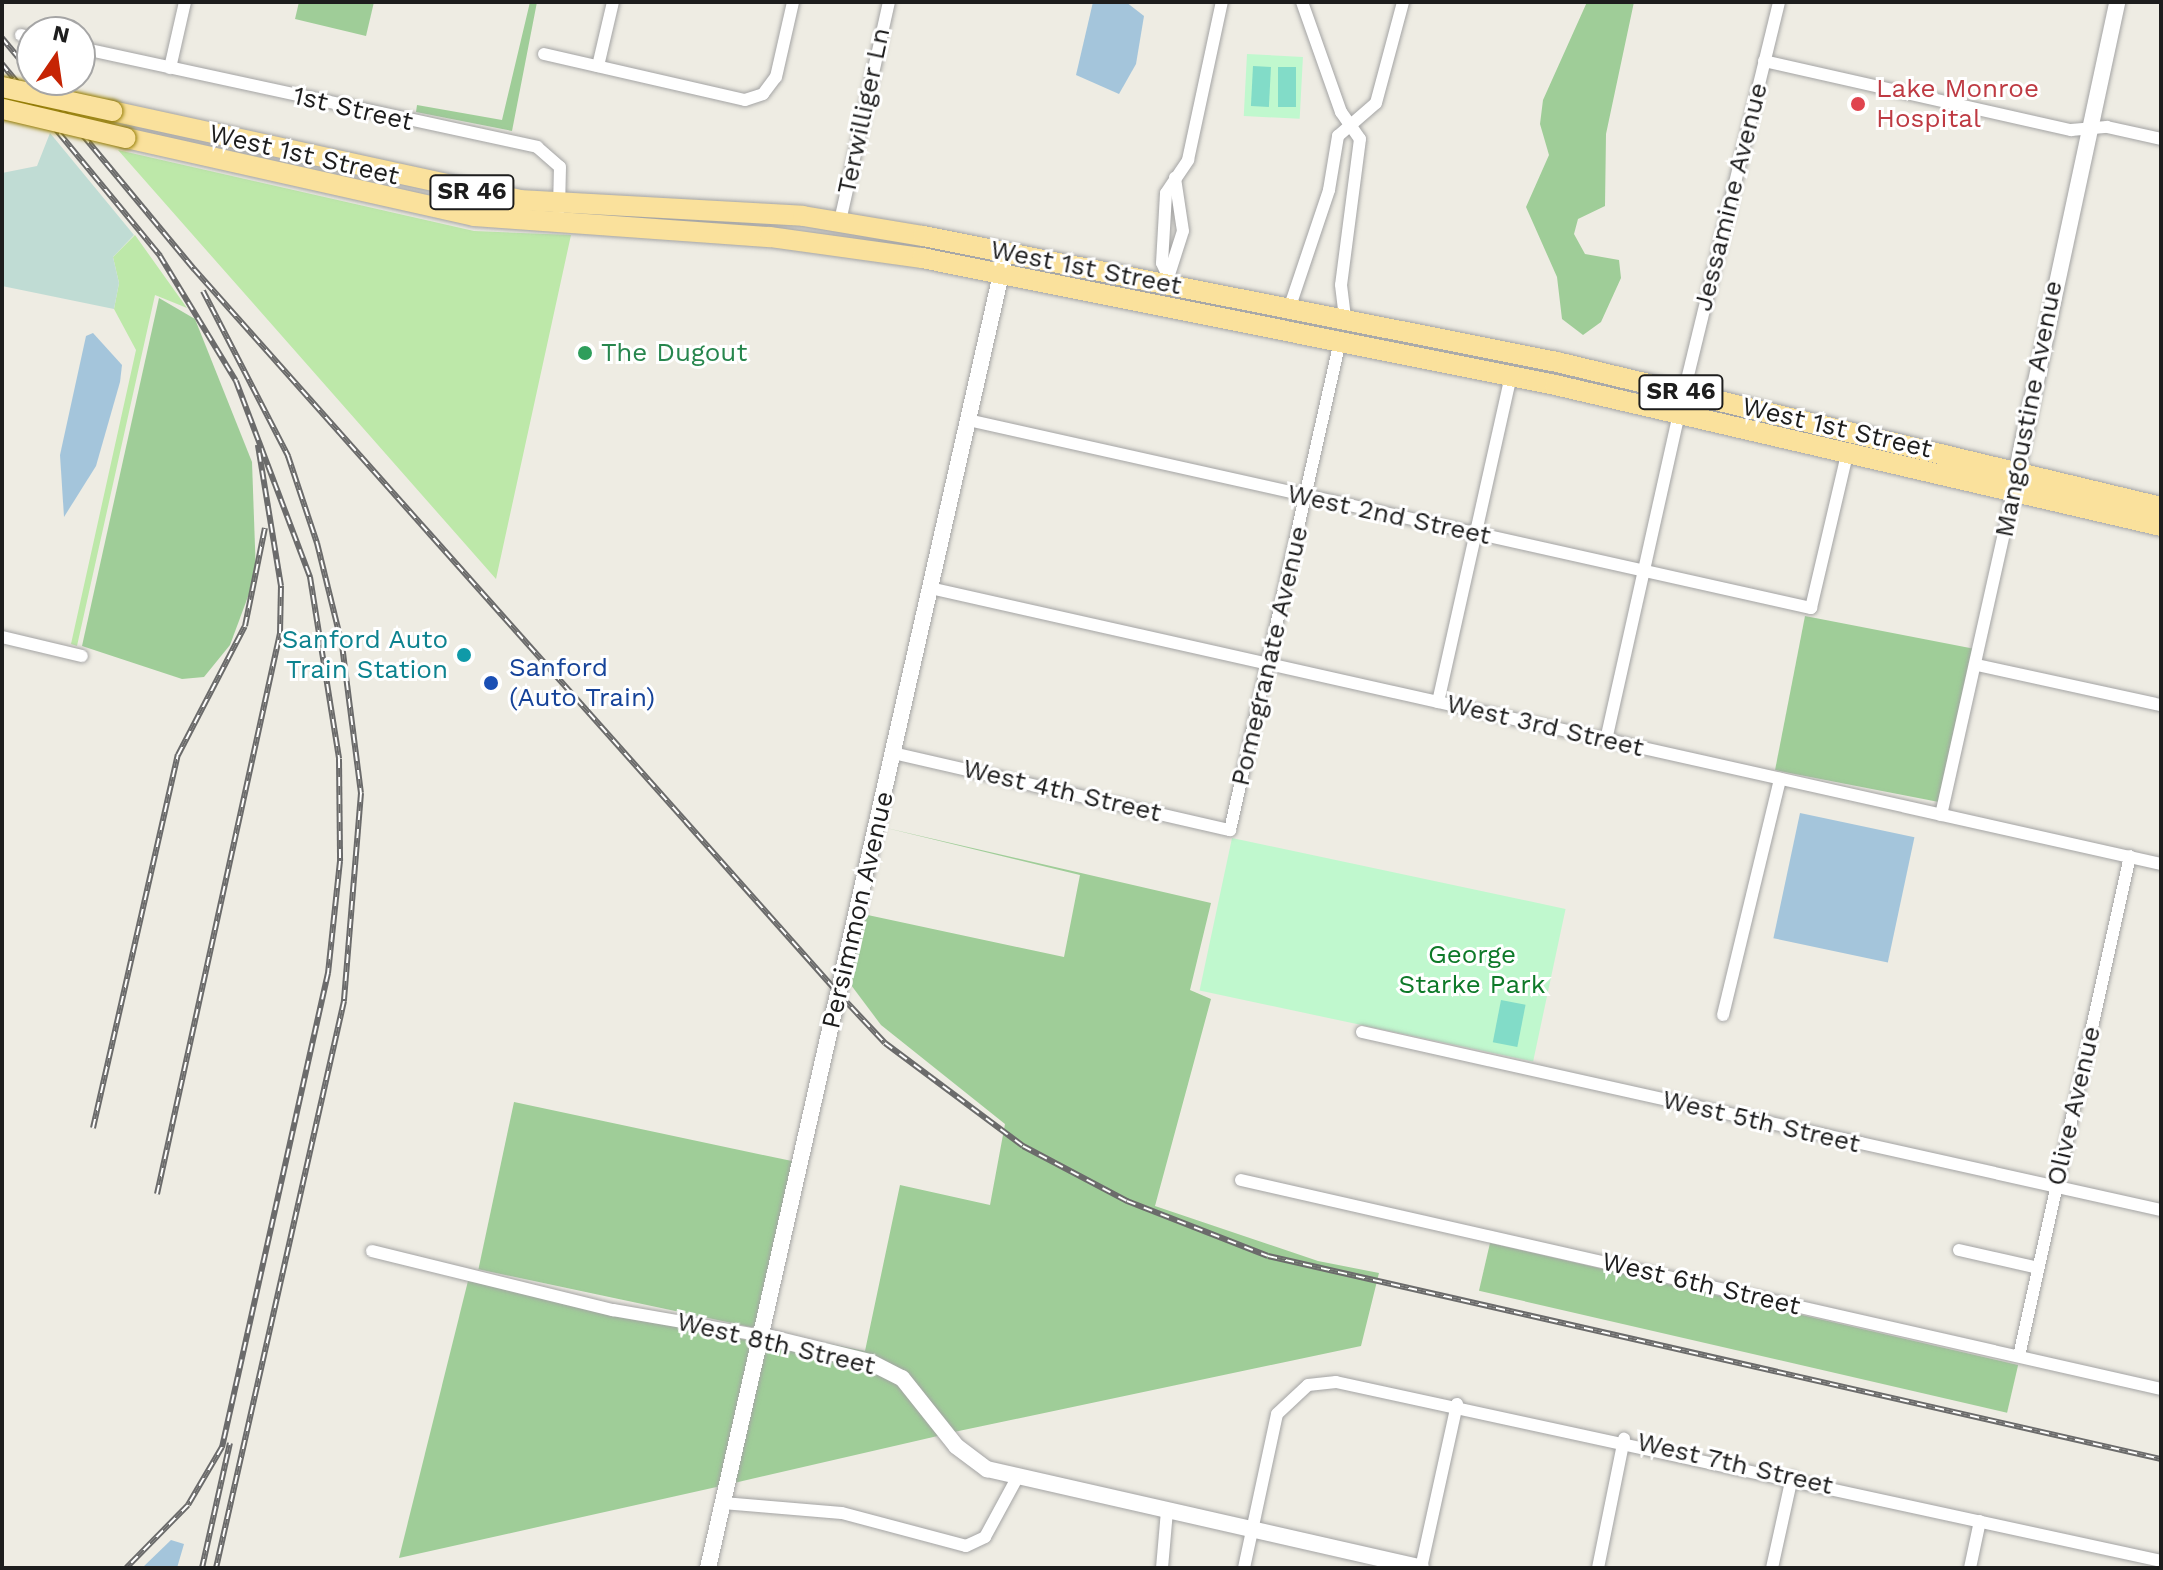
<!DOCTYPE html>
<html>
<head>
<meta charset="utf-8">
<style>
  body { margin:0 }
  #map { position:relative; width:2163px; height:1570px; overflow:hidden; background:#eeece3; font-family:"Work Sans",sans-serif }
  div>[style] { position:absolute }
  .grass>* { inset:0; background:#bde8a9 }
  .forest>* { inset:0; background:#9fcd98; transform-origin:0 0 }
  .wetland>* { inset:0; background:#c0dcd4 }
  .park>* { inset:0; background:#c0f8ce; transform-origin:0 0 }
  .pitch>* { inset:0; background:#82dcc8; transform-origin:0 0 }
  .water>* { inset:0; background:#a4c5db; transform-origin:0 0 }
  .roads { filter:drop-shadow(0 0 2px #a4a4a4) drop-shadow(0 0 2px #a4a4a4) }
  .minor>* { height:12px; margin:-6px; padding:0 6px; transform-origin:6px; border-radius:6px; background:#fff }
  .tertiary>* { height:16px; margin:-8px; padding:0 8px; transform-origin:8px; border-radius:8px; background:#fff }
  .primary>* { height:20px; margin:-10px; padding:0 10px; transform-origin:10px; border-radius:10px; background:#fae19c }
  .rail>* { height:6px; margin-top:-3px; transform-origin:0; background:repeating-linear-gradient(90deg,#fff 0 9px,#6b6b6b 0 18px); box-sizing:border-box; border-block:2px solid #6b6b6b }
  .bridges { filter:drop-shadow(0 0 2px #937b03) drop-shadow(0 0 2px #937b03) }
  .primary-bridge>* { height:20px; margin:-10px; padding:0 10px; transform-origin:10px; border-radius:10px; background:#fae19c }
  .dots>* { width:22px; height:22px; translate:-50% -50%; box-sizing:border-box; border:4px solid #fff; border-radius:50% }
  span { translate:-50% -50%; white-space:nowrap; text-align:center; line-height:1.15; -webkit-text-stroke:6px #fff; paint-order:stroke }
  .shield-label span { padding:2px 6px; background:#fff; border:2px solid; border-radius:6px; -webkit-text-stroke-width:0 }
  .shield-label { font-size:24px; color:#1d1d1d; font-weight:700 }
  .health-label { font-size:26px; color:#be3a42 }
  .left { translate:0 -50%; text-align:left }
  .street-label { font-size:26px; color:#1d1d1d }
  .leisure-label { font-size:26px; color:#27864d }
  .culture-label { font-size:26px; color:#0d838f }
  .right { translate:-100% -50%; text-align:right }
  .transit-label { font-size:26px; color:#164399 }
  .park-label { font-size:26px; color:#0d7928 }
  .frame { position:absolute; inset:0; border:4px solid #1d1d1d; pointer-events:none }
  .north { position:absolute; left:16px; top:16px; width:80px; height:80px; box-sizing:border-box; background:#fff; border:2px solid #a5a5a5; border-radius:50%; rotate:13deg; font-size:22px; font-weight:700; line-height:32px; text-align:center; color:#1d1d1d }
  .north::after { content:''; display:block; margin:auto; width:28px; height:36px; background:#c62404; clip-path:polygon(50% 0,100% 100%,50% 72%,0 100%) }
</style>
</head>
<body>
<div id="map">
  <div class="grass">
    <div style="clip-path:polygon(118px 150px,474px 231px,571px 235px,496px 579px)"></div>
    <div style="clip-path:polygon(135px 235px,187px 308px,155px 295px,77px 646px,71px 644px,136px 350px,114px 309px,119px 283px,113px 257px)"></div>
  </div>
  <div class="forest">
    <div style="clip-path:polygon(299px 2px,374px 2px,366px 36px,295px 19px)"></div>
    <div style="clip-path:polygon(530px 2px,537px 2px,512px 131px,416px 112px,417px 105px,502px 120px)"></div>
    <div style="clip-path:polygon(1587px 2px,1634px 2px,1606px 134px,1605px 206px,1578px 219px,1574px 234px,1585px 254px,1619px 260px,1621px 278px,1601px 322px,1583px 335px,1562px 319px,1557px 277px,1526px 207px,1549px 155px,1540px 124px,1543px 100px)"></div>
    <div style="clip-path:polygon(159px 298px,195px 319px,252px 462px,256px 575px,230px 645px,204px 677px,182px 679px,82px 646px)"></div>
    <div style="left:1805px;top:616px;width:172px;height:157px;rotate:11deg"></div>
    <div style="clip-path:polygon(882px 827px,1211px 903px,1190px 990px,1211px 999px,1155px 1206px,1318px 1261px,1379px 1273px,1361px 1346px,954px 1432px,905px 1372px,790px 1336px,865px 1351px,900px 1185px,990px 1205px,1005px 1124px,881px 1025px,848px 981px,863px 914px,1064px 957px,1080px 875px)"></div>
    <div style="left:514px;top:1102px;width:289px;height:171px;rotate:12deg"></div>
    <div style="left:1490px;top:1243px;width:542px;height:49px;rotate:13deg"></div>
    <div style="clip-path:polygon(468px 1281px,756px 1342px,721px 1486px,399px 1558px)"></div>
    <div style="clip-path:polygon(767px 1344px,868px 1368px,899px 1384px,942px 1435px,734px 1483px)"></div>
  </div>
  <div class="wetland">
    <div style="clip-path:polygon(50px 133px,134px 235px,113px 257px,119px 283px,114px 309px,2px 286px,2px 173px,37px 166px)"></div>
  </div>
  <div class="park">
    <div style="left:1247px;top:54px;width:56px;height:62px;rotate:3deg"></div>
    <div style="left:1232px;top:838px;width:341px;height:156px;rotate:12deg"></div>
  </div>
  <div class="pitch">
    <div style="left:1253px;top:66px;width:18px;height:40px;rotate:3deg"></div>
    <div style="left:1278px;top:67px;width:18px;height:40px"></div>
    <div style="left:1501px;top:1000px;width:25px;height:43px;rotate:11deg"></div>
  </div>
  <div class="water">
    <div style="clip-path:polygon(1093px 2px,1126px 2px,1144px 16px,1136px 64px,1119px 94px,1076px 75px)"></div>
    <div style="clip-path:polygon(93px 333px,122px 365px,120px 382px,96px 466px,64px 517px,60px 455px,86px 336px)"></div>
    <div style="left:1800px;top:813px;width:117px;height:128px;rotate:12deg"></div>
    <div style="clip-path:polygon(171px 1540px,184px 1544px,177px 1568px,142px 1568px)"></div>
  </div>
  <div class="roads">
    <div class="minor">
      <div style="left:1302px;top:2px;width:117px;rotate:70.5deg"></div>
      <div style="left:1341px;top:112px;width:33px;rotate:55deg"></div>
      <div style="left:1360px;top:139px;width:147px;rotate:97.4deg"></div>
      <div style="left:1341px;top:285px;width:35px;rotate:83deg"></div>
      <div style="left:21px;top:35px;width:11px;rotate:15deg"></div>
      <div style="left:80px;top:48px;width:468px;rotate:12.2deg"></div>
      <div style="left:537px;top:147px;width:30px;rotate:41deg"></div>
      <div style="left:560px;top:167px;width:42px;rotate:91.4deg"></div>
      <div style="left:544px;top:54px;width:206px;rotate:12.9deg"></div>
      <div style="left:745px;top:100px;width:19px;rotate:-18deg"></div>
      <div style="left:763px;top:94px;width:21px;rotate:-53deg"></div>
      <div style="left:776px;top:77px;width:77px;rotate:-77.2deg"></div>
      <div style="left:1764px;top:61px;width:315px;rotate:12.7deg"></div>
      <div style="left:2071px;top:130px;width:36px;rotate:-5deg"></div>
      <div style="left:2107px;top:127px;width:55px;rotate:12.5deg"></div>
      <div style="left:598px;top:66px;width:66px;rotate:-76.8deg"></div>
      <div style="left:170px;top:68px;width:68px;rotate:-77.2deg"></div>
      <div style="left:840px;top:221px;width:224px;rotate:-77.4deg"></div>
      <div style="left:1168px;top:276px;width:14px;rotate:-115deg"></div>
      <div style="left:1162px;top:263px;width:70px;rotate:-86.7deg"></div>
      <div style="left:1166px;top:193px;width:40px;rotate:-56deg"></div>
      <div style="left:1188px;top:160px;width:162px;rotate:-77.9deg"></div>
      <div style="left:1167px;top:281px;width:52px;rotate:-72.3deg"></div>
      <div style="left:1183px;top:231px;width:54px;rotate:-98.6deg"></div>
      <div style="left:1289px;top:309px;width:126px;rotate:-71.4deg"></div>
      <div style="left:1329px;top:190px;width:55px;rotate:-80.5deg"></div>
      <div style="left:1338px;top:136px;width:50px;rotate:-41deg"></div>
      <div style="left:1376px;top:103px;width:105px;rotate:-75deg"></div>
      <div style="left:1684px;top:392px;width:401px;rotate:-76.3deg"></div>
      <div style="left:968px;top:420px;width:864px;rotate:12.57deg"></div>
      <div style="left:1811px;top:608px;width:158px;rotate:-76.8deg"></div>
      <div style="left:930px;top:588px;width:1262px;rotate:12.64deg"></div>
      <div style="left:2px;top:637px;width:82px;rotate:13.4deg"></div>
      <div style="left:1977px;top:665px;width:188px;rotate:12.3deg"></div>
      <div style="left:1438px;top:702px;width:335px;rotate:-77.4deg"></div>
      <div style="left:1606px;top:740px;width:334px;rotate:-77.4deg"></div>
      <div style="left:893px;top:753px;width:346px;rotate:12.9deg"></div>
      <div style="left:1230px;top:830px;width:501px;rotate:-77.32deg"></div>
      <div style="left:1941px;top:815px;width:330px;rotate:-77.4deg"></div>
      <div style="left:1723px;top:1015px;width:243px;rotate:-76.4deg"></div>
      <div style="left:1362px;top:1032px;width:819px;rotate:12.56deg"></div>
      <div style="left:1241px;top:1180px;width:943px;rotate:12.8deg"></div>
      <div style="left:1959px;top:1250px;width:81px;rotate:12.8deg"></div>
      <div style="left:372px;top:1251px;width:248px;rotate:13.8deg"></div>
      <div style="left:613px;top:1310px;width:152px;rotate:9.8deg"></div>
      <div style="left:2019px;top:1356px;width:512px;rotate:-77.48deg"></div>
      <div style="left:723px;top:1503px;width:119px;rotate:4.8deg"></div>
      <div style="left:842px;top:1513px;width:128px;rotate:14.9deg"></div>
      <div style="left:966px;top:1546px;width:21px;rotate:-25deg"></div>
      <div style="left:985px;top:1537px;width:67px;rotate:-61.5deg"></div>
      <div style="left:1162px;top:1568px;width:57px;rotate:-85deg"></div>
      <div style="left:1244px;top:1568px;width:157px;rotate:-77.9deg"></div>
      <div style="left:1277px;top:1414px;width:42px;rotate:-43.1deg"></div>
      <div style="left:1308px;top:1385px;width:28px;rotate:-6deg"></div>
      <div style="left:1336px;top:1382px;width:844px;rotate:12.24deg"></div>
      <div style="left:1421px;top:1568px;width:168px;rotate:-77.6deg"></div>
      <div style="left:1598px;top:1568px;width:132px;rotate:-78.6deg"></div>
      <div style="left:1772px;top:1568px;width:93px;rotate:-77.6deg"></div>
      <div style="left:1970px;top:1568px;width:48px;rotate:-78deg"></div>
    </div>
    <div class="tertiary">
      <div style="left:2014px;top:484px;width:493px;rotate:-77.9deg"></div>
      <div style="left:763px;top:1336px;width:110px;rotate:13.7deg"></div>
      <div style="left:870px;top:1362px;width:36px;rotate:27deg"></div>
      <div style="left:902px;top:1378px;width:87px;rotate:51.5deg"></div>
      <div style="left:956px;top:1446px;width:39px;rotate:37deg"></div>
      <div style="left:987px;top:1469px;width:445px;rotate:12.8deg"></div>
      <div style="left:708px;top:1568px;width:1349px;rotate:-77.24deg"></div>
    </div>
    <div class="primary">
      <div style="left:112px;top:111px;width:417px;rotate:12.3deg"></div>
      <div style="left:519px;top:200px;width:284px;rotate:3.2deg"></div>
      <div style="left:803px;top:216px;width:122px;rotate:9.5deg"></div>
      <div style="left:923px;top:236px;width:646px;rotate:11.24deg"></div>
      <div style="left:1557px;top:362px;width:621px;rotate:13.5deg"></div>
      <div style="left:126px;top:138px;width:357px;rotate:12.6deg"></div>
      <div style="left:474px;top:216px;width:297px;rotate:4.1deg"></div>
      <div style="left:770px;top:237px;width:153px;rotate:7.9deg"></div>
      <div style="left:922px;top:258px;width:646px;rotate:11.34deg"></div>
      <div style="left:1555px;top:385px;width:622px;rotate:13.1deg"></div>
    </div>
  </div>
  <div class="rail">
    <div style="left:2px;top:38px;width:47px;rotate:50.2deg"></div>
    <div style="left:2px;top:64px;width:249px;rotate:50.5deg"></div>
    <div style="left:160px;top:256px;width:146px;rotate:58.7deg"></div>
    <div style="left:236px;top:381px;width:210px;rotate:69.3deg"></div>
    <div style="left:310px;top:577px;width:184px;rotate:80.9deg"></div>
    <div style="left:339px;top:759px;width:102px;rotate:89.4deg"></div>
    <div style="left:340px;top:861px;width:113px;rotate:96.1deg"></div>
    <div style="left:328px;top:973px;width:486px;rotate:102.6deg"></div>
    <div style="left:222px;top:1447px;width:67px;rotate:120.4deg"></div>
    <div style="left:188px;top:1505px;width:88px;rotate:134.5deg"></div>
    <div style="left:37px;top:80px;width:246px;rotate:50.3deg"></div>
    <div style="left:194px;top:269px;width:970px;rotate:48.34deg"></div>
    <div style="left:839px;top:994px;width:67px;rotate:46.8deg"></div>
    <div style="left:885px;top:1043px;width:172px;rotate:36.7deg"></div>
    <div style="left:1023px;top:1146px;width:118px;rotate:27.9deg"></div>
    <div style="left:1127px;top:1201px;width:151px;rotate:21.3deg"></div>
    <div style="left:1268px;top:1256px;width:916px;rotate:12.81deg"></div>
    <div style="left:203px;top:291px;width:186px;rotate:62.7deg"></div>
    <div style="left:288px;top:456px;width:92px;rotate:71.6deg"></div>
    <div style="left:317px;top:543px;width:105px;rotate:76.2deg"></div>
    <div style="left:342px;top:645px;width:149px;rotate:82.7deg"></div>
    <div style="left:361px;top:793px;width:209px;rotate:94.7deg"></div>
    <div style="left:344px;top:1001px;width:581px;rotate:102.72deg"></div>
    <div style="left:93px;top:1128px;width:383px;rotate:-77.2deg"></div>
    <div style="left:178px;top:755px;width:145px;rotate:-62.6deg"></div>
    <div style="left:245px;top:626px;width:100px;rotate:-78.5deg"></div>
    <div style="left:157px;top:1194px;width:574px;rotate:-77.63deg"></div>
    <div style="left:280px;top:633px;width:47px;rotate:-88.8deg"></div>
    <div style="left:281px;top:586px;width:143px;rotate:-99.3deg"></div>
    <div style="left:202px;top:1568px;width:128px;rotate:-77.4deg"></div>
  </div>
  <div class="bridges">
    <div class="primary-bridge">
      <div style="left:2px;top:87px;width:113px;rotate:12.3deg"></div>
      <div style="left:3px;top:109px;width:126px;rotate:13.3deg"></div>
    </div>
  </div>
  <div class="dots">
    <div style="left:1858px;top:104px;background:#e0444e"></div>
    <div style="left:585px;top:353px;background:#2e9e5b"></div>
    <div style="left:464px;top:655px;background:#0f9aa8"></div>
    <div style="left:491px;top:683px;background:#1a4fb4"></div>
  </div>
  <div class="shield-label">
    <span style="left:472px;top:192px">SR 46</span>
    <span style="left:1681px;top:392px">SR 46</span>
  </div>
  <div class="health-label">
    <span class="left" style="left:1876px;top:104px">Lake Monroe<br>Hospital</span>
  </div>
  <div class="street-label">
    <span style="left:353px;top:109px;rotate:13deg">1st Street</span>
    <span style="left:864px;top:111px;rotate:-78deg">Terwilliger Ln</span>
    <span style="left:304px;top:155px;rotate:13deg">West 1st Street</span>
    <span style="left:1731px;top:197px;rotate:-76deg">Jessamine Avenue</span>
    <span style="left:1086px;top:268px;rotate:11deg">West 1st Street</span>
    <span style="left:2029px;top:409px;rotate:-79deg">Mangoustine Avenue</span>
    <span style="left:1837px;top:428px;rotate:13deg">West 1st Street</span>
    <span style="left:1389px;top:515px;rotate:12deg">West 2nd Street</span>
    <span style="left:1270px;top:656px;rotate:-77deg">Pomegranate Avenue</span>
    <span style="left:1545px;top:726px;rotate:13deg">West 3rd Street</span>
    <span style="left:1062px;top:791px;rotate:13deg">West 4th Street</span>
    <span style="left:858px;top:910px;rotate:-77deg">Persimmon Avenue</span>
    <span style="left:2074px;top:1106px;rotate:-77deg">Olive Avenue</span>
    <span style="left:1761px;top:1122px;rotate:13deg">West 5th Street</span>
    <span style="left:1701px;top:1284px;rotate:13deg">West 6th Street</span>
    <span style="left:776px;top:1344px;rotate:13deg">West 8th Street</span>
    <span style="left:1735px;top:1464px;rotate:13deg">West 7th Street</span>
  </div>
  <div class="leisure-label">
    <span class="left" style="left:601px;top:353px">The Dugout</span>
  </div>
  <div class="culture-label">
    <span class="right" style="left:448px;top:655px">Sanford Auto<br>Train Station</span>
  </div>
  <div class="transit-label">
    <span class="left" style="left:509px;top:683px">Sanford<br>(Auto Train)</span>
  </div>
  <div class="park-label">
    <span style="left:1472px;top:970px">George<br>Starke Park</span>
  </div>
  <div class="frame"></div>
  <div class="north">N</div>
</div>
</body>
</html>
